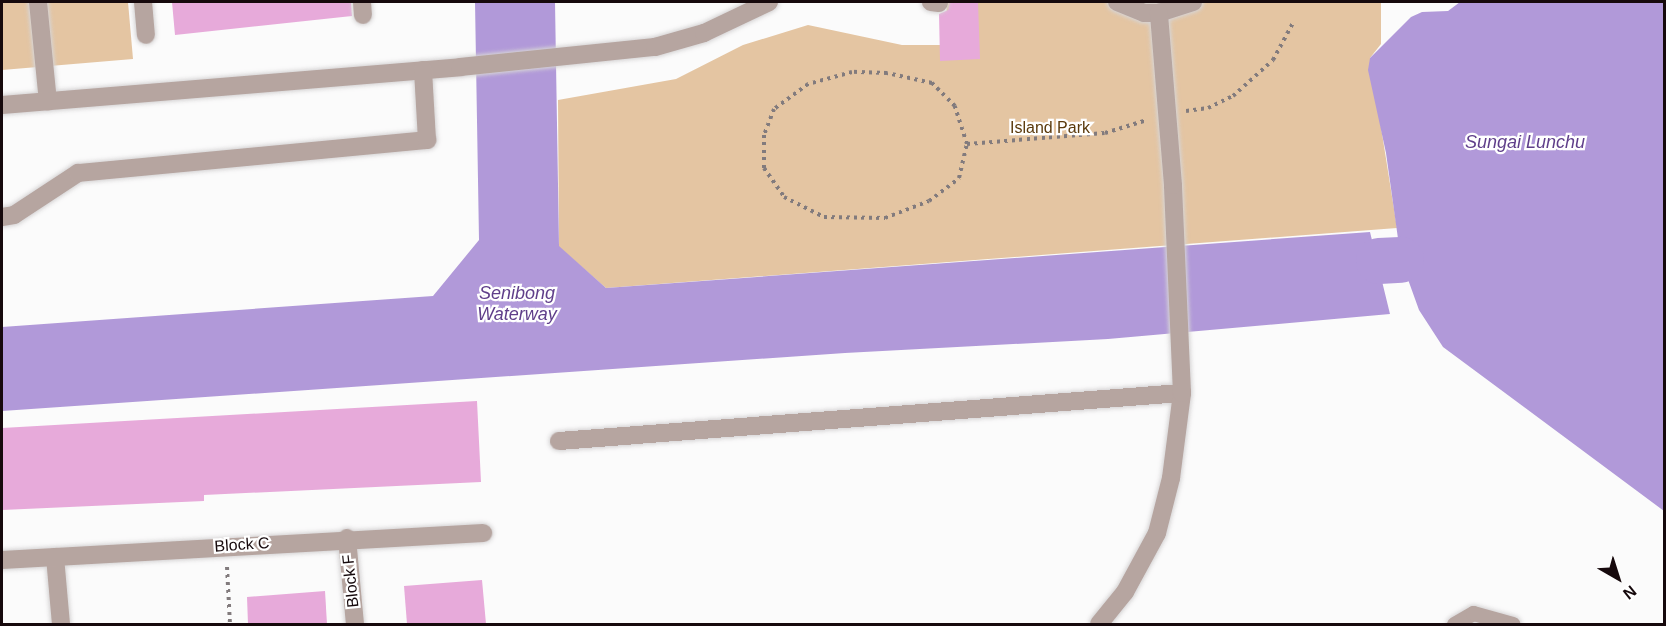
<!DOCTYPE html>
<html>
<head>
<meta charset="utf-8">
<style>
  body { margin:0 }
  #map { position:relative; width:1666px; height:626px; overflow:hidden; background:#fbfbfb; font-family:Arial,sans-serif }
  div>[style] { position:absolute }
  .green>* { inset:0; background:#e4c5a2 }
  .water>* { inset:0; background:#b199d9 }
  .river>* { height:46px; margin:-23px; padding:0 23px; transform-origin:23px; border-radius:23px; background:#b199d9 }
  .building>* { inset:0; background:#e7aada }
  .path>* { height:4px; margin-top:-2px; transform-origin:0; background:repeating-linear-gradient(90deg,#827b7d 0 3px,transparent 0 7.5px) }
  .roads { filter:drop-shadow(0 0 2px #d6d4d5) drop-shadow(0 0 2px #d6d4d5) }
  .service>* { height:15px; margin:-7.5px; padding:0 7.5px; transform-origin:7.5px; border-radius:7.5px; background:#b6a5a0 }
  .minor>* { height:18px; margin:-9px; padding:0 9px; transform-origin:9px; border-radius:9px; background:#b6a5a0 }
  span { translate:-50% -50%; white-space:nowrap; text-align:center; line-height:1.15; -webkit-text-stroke:4.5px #fff; paint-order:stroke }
  .park-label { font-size:16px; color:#5b3a0c }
  .street-label { font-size:16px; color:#16090c }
  .water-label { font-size:18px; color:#5f3e8a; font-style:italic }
  .frame { position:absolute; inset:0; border:3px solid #16090c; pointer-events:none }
  .north { position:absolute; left:1588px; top:548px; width:60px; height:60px; -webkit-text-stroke:4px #fff; paint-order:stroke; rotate:141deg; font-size:16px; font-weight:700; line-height:24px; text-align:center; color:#16090c }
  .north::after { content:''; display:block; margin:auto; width:21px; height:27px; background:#16090c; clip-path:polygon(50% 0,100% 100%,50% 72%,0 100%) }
</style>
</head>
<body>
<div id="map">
  <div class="green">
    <div style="clip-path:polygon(2px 2px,128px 2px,133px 59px,2px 70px)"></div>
    <div style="clip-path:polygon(946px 2px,1381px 2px,1381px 44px,1370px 58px,1397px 228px,606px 288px,559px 247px,558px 100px,676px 79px,743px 45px,808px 25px,902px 45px,949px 45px)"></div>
  </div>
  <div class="water">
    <div style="clip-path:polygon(475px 2px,555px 2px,559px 246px,606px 288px,1370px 232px,1390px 314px,1108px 339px,845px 353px,2px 411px,2px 327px,433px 296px,479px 240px)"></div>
    <div style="clip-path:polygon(1460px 2px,1664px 2px,1664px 511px,1443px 347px,1419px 310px,1401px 260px,1386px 153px,1368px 70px,1370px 58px,1411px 17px,1422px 12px,1448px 11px)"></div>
  </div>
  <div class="river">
    <div style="left:1379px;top:261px;width:22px;rotate:-3deg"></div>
  </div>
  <div class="building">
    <div style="clip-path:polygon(172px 2px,351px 2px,352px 16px,175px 35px)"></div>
    <div style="clip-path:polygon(950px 2px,978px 2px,980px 59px,940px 61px,939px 14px,948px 10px)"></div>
    <div style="clip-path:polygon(477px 401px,481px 482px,204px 495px,204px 501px,2px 510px,2px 428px)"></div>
    <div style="clip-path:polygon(482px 580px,486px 624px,407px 624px,404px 586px)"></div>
    <div style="clip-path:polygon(325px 591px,327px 624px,248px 624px,247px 597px)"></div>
  </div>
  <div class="path">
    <div style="left:1186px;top:111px;width:22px;rotate:-8deg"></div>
    <div style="left:1208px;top:108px;width:28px;rotate:-26deg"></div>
    <div style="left:1233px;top:96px;width:54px;rotate:-42deg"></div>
    <div style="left:1273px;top:60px;width:44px;rotate:-61.7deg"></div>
    <div style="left:967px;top:144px;width:40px;rotate:-108deg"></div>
    <div style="left:955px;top:106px;width:33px;rotate:-135deg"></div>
    <div style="left:932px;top:83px;width:46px;rotate:-167.5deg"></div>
    <div style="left:887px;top:73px;width:35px;rotate:-178deg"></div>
    <div style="left:852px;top:72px;width:46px;rotate:164.7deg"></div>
    <div style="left:808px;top:84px;width:42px;rotate:143.7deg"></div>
    <div style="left:774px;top:109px;width:28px;rotate:111deg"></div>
    <div style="left:764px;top:135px;width:33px;rotate:90deg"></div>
    <div style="left:764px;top:168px;width:35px;rotate:55deg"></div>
    <div style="left:784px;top:197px;width:45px;rotate:26.6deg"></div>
    <div style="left:824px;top:217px;width:61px;rotate:0.9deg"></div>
    <div style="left:885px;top:218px;width:47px;rotate:-21.1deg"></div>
    <div style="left:929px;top:201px;width:38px;rotate:-37deg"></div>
    <div style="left:959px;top:178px;width:35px;rotate:-77deg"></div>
    <div style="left:967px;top:144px;width:138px;rotate:-4.6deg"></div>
    <div style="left:1105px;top:133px;width:44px;rotate:-17.2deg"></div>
    <div style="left:227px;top:567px;width:57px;rotate:87deg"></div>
  </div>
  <div class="roads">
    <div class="service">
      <div style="left:1454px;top:624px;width:22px;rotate:-30deg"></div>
      <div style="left:1473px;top:613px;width:41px;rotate:15.4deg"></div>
    </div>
    <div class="minor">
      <div style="left:38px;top:2px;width:100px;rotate:84.3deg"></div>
      <div style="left:143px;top:2px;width:33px;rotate:85deg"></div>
      <div style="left:362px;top:2px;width:13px;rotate:86deg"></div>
      <div style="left:931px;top:2px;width:8px;rotate:7deg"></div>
      <div style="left:1117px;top:2px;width:29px;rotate:22deg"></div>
      <div style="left:1144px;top:13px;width:15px"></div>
      <div style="left:1159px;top:13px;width:36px;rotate:-18deg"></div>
      <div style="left:2px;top:105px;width:460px;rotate:-4.7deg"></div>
      <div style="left:460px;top:67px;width:196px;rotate:-5.9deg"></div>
      <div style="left:655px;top:47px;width:51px;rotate:-15.9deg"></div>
      <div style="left:704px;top:33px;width:72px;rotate:-25.5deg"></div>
      <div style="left:2px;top:217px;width:12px;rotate:-9deg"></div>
      <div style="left:14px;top:215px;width:77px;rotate:-33.3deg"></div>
      <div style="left:78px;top:173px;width:351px;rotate:-5.4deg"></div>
      <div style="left:427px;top:140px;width:70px;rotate:-93.3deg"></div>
      <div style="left:559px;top:441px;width:625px;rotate:-4.41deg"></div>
      <div style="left:347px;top:538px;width:86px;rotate:84.7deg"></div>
      <div style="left:55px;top:557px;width:67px;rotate:84.9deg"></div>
      <div style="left:2px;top:560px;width:482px;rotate:-3.2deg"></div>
      <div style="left:1099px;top:624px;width:41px;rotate:-50.9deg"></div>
      <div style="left:1125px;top:592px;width:67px;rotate:-61.5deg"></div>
      <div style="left:1157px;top:533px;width:57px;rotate:-75.7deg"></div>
      <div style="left:1171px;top:478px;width:86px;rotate:-82.6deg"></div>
      <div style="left:1182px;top:393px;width:208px;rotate:-92.5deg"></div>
      <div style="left:1173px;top:185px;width:173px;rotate:-94.7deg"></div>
    </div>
  </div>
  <div class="park-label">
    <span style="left:1050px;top:128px">Island Park</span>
  </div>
  <div class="street-label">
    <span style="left:242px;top:545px;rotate:-4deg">Block C</span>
    <span style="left:351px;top:581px;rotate:-96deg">Block F</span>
  </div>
  <div class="water-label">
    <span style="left:1525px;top:142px">Sungai Lunchu</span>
    <span style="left:517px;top:304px">Senibong<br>Waterway</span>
  </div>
  <div class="frame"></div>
  <div class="north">N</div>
</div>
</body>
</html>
